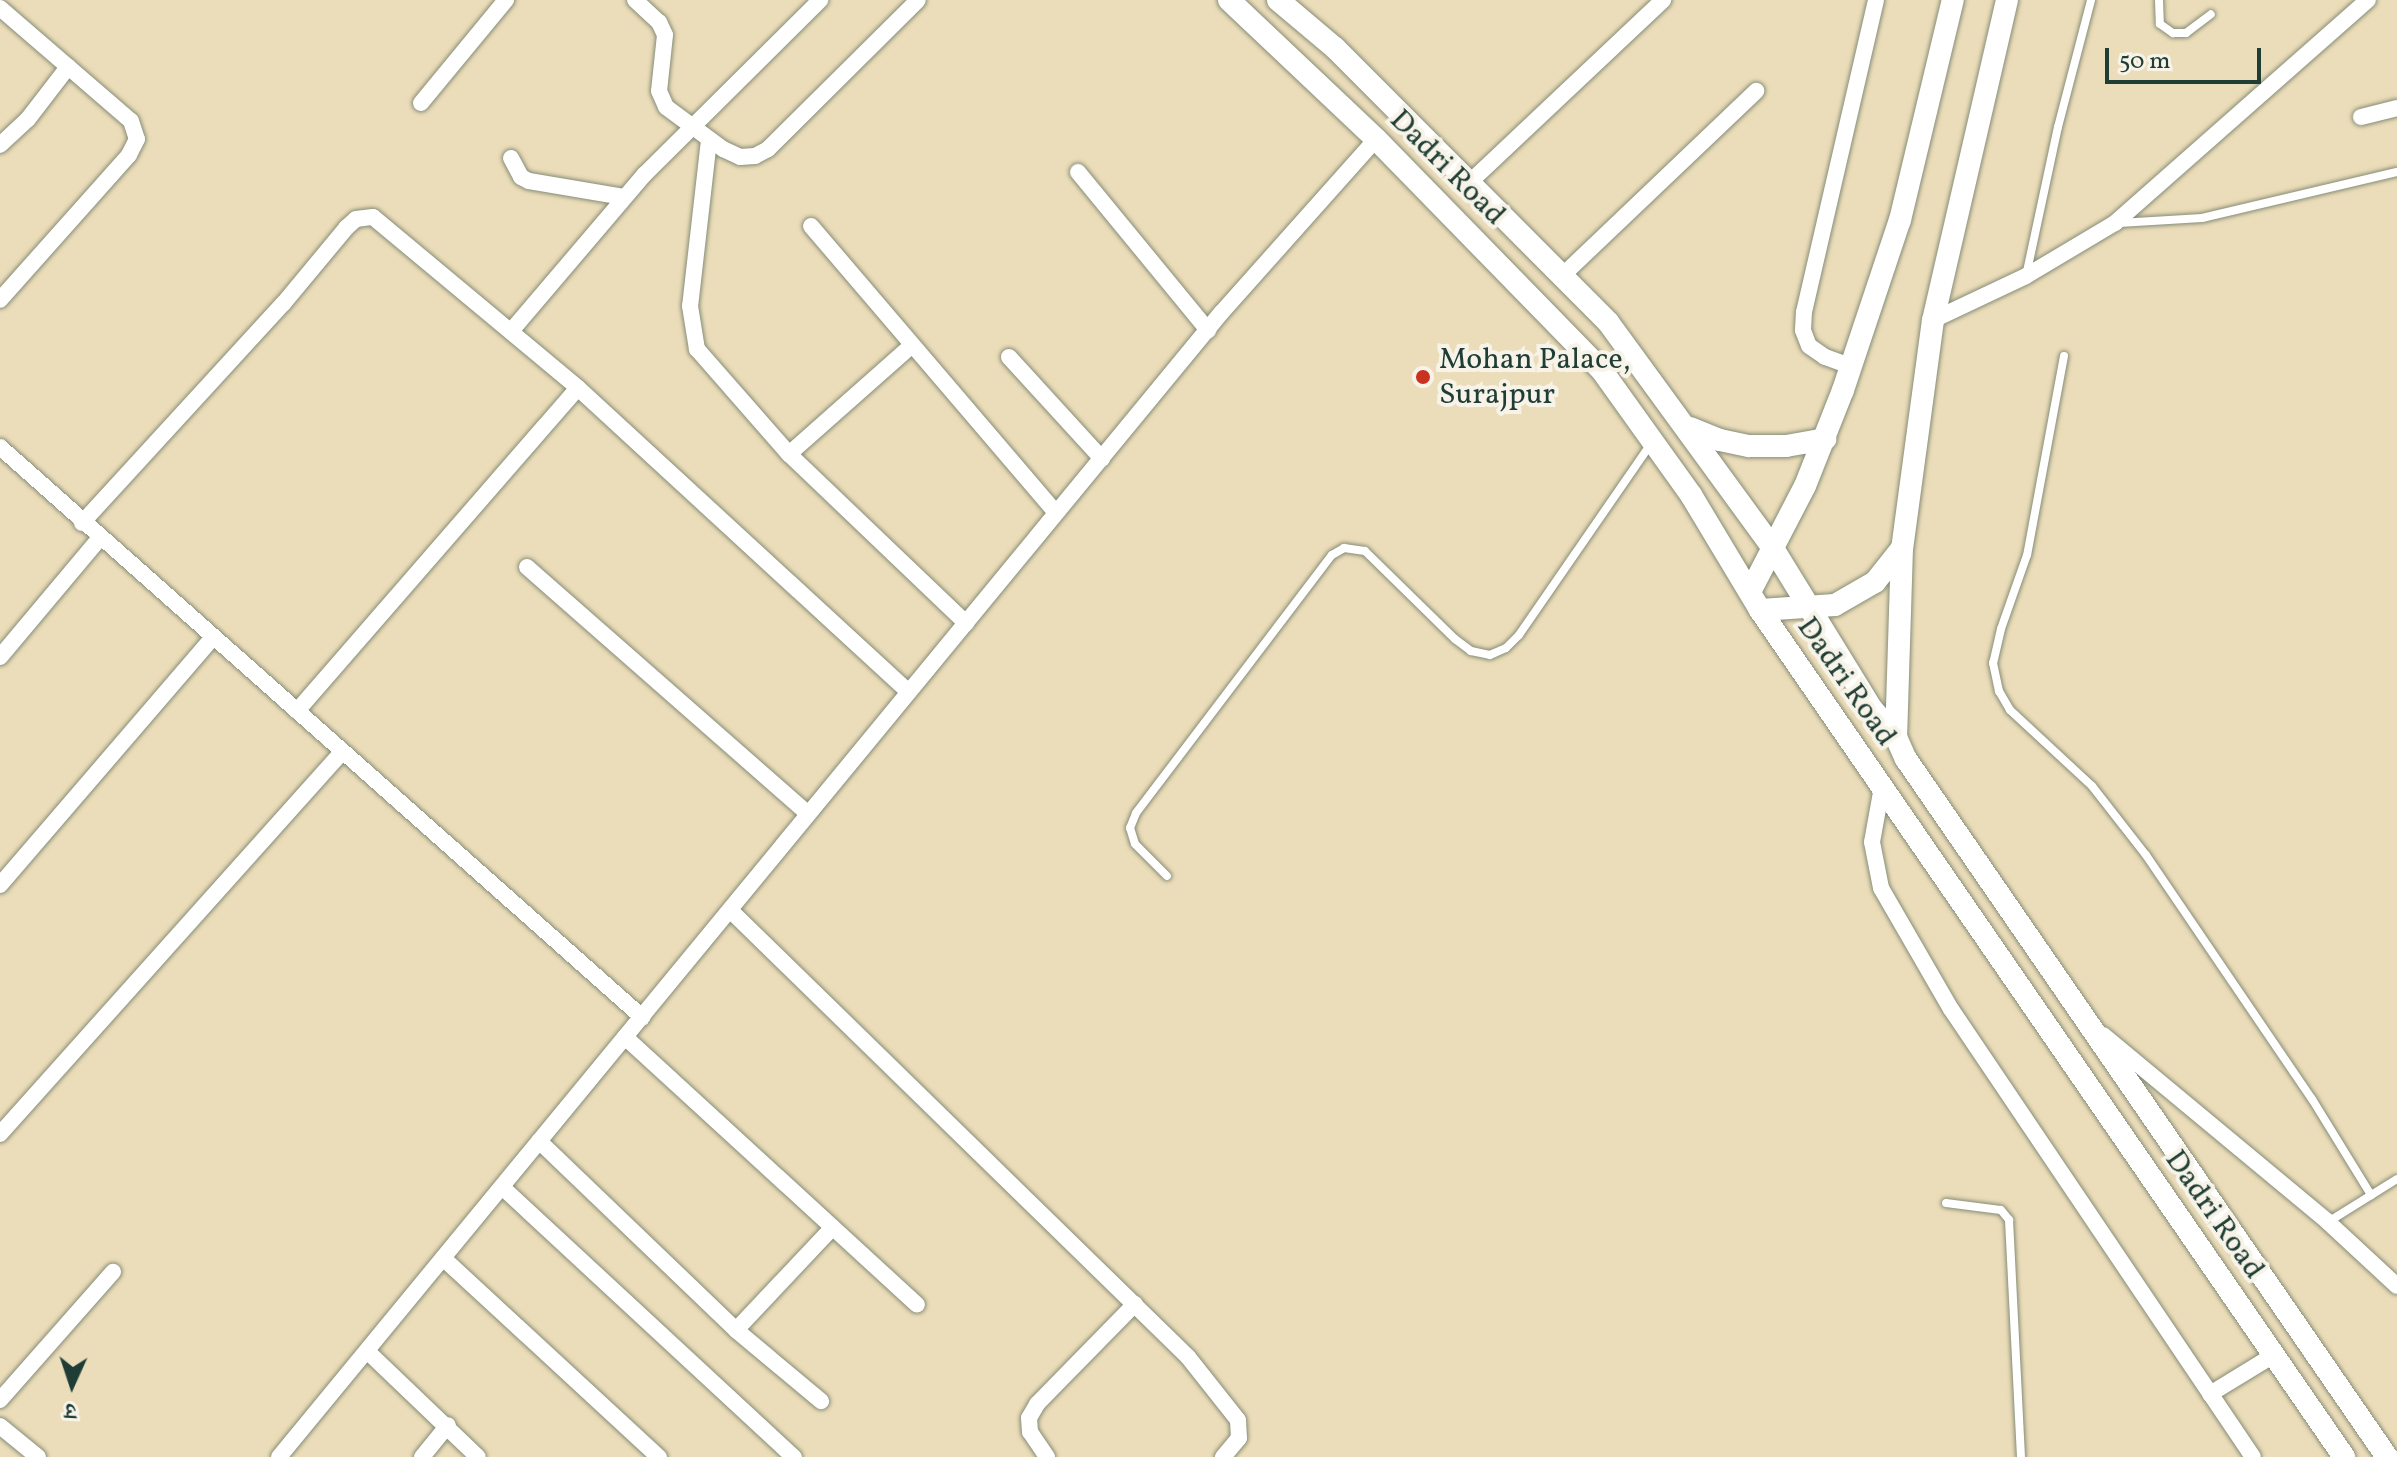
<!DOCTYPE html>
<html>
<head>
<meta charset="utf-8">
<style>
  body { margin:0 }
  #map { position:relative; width:2397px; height:1457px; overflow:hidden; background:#ecddba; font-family:Vollkorn,"Noto Serif Devanagari",serif }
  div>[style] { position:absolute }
  .roads { filter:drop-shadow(0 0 2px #868d77) drop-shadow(0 0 2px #868d77) }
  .lane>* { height:8px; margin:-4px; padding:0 4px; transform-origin:4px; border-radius:4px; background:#fff }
  .street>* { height:16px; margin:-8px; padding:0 8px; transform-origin:8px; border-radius:8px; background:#fff }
  .secondary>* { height:22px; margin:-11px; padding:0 11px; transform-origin:11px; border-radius:11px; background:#fff }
  .dots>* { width:22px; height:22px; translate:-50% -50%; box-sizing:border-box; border:4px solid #f7f3e8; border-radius:50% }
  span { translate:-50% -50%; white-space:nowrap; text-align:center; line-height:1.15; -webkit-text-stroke:8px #f7f3e8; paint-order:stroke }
  .street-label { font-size:30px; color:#1f3d34 }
  .poi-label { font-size:30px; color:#1f3d34 }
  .left { translate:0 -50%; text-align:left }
  .north { position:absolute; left:32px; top:1345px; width:80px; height:80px; -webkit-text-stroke:6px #f7f3e8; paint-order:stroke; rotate:183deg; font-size:22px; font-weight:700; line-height:32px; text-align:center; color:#1f3d34 }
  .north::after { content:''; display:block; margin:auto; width:28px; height:36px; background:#1f3d34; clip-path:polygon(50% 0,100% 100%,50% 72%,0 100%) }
  .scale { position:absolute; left:2105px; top:48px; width:156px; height:36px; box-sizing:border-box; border:4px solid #1f3d34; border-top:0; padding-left:10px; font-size:24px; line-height:28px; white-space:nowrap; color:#1f3d34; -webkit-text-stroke:6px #f7f3e8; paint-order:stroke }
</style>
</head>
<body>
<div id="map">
  <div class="roads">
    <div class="lane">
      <div style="left:2159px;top:0;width:24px;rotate:88deg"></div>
      <div style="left:2160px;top:24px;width:16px;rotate:35deg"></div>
      <div style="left:2173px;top:33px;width:13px"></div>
      <div style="left:2186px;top:33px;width:31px;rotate:-37deg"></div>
      <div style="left:2119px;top:223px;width:83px;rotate:-3.4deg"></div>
      <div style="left:2202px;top:218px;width:200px;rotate:-13.3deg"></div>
      <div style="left:2026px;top:276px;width:152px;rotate:-77.9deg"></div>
      <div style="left:2058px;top:127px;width:131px;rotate:-75.4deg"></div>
      <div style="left:2064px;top:356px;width:202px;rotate:100.5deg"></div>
      <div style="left:2027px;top:555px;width:78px;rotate:109.4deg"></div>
      <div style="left:2001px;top:629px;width:35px;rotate:103deg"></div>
      <div style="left:1993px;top:663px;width:29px;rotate:78deg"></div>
      <div style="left:1999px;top:691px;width:22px;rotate:60deg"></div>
      <div style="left:2010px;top:710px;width:112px;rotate:42.8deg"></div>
      <div style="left:2092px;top:786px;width:88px;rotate:52deg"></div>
      <div style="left:2146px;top:855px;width:295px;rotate:55.8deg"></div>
      <div style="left:2312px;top:1099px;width:113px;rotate:58.4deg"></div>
      <div style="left:1167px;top:876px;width:45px;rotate:-135deg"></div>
      <div style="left:1135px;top:844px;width:17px;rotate:-107deg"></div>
      <div style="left:1130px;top:828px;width:16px;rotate:-68deg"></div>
      <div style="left:1136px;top:813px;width:324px;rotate:-52.8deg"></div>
      <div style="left:1332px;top:555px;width:14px;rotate:-30deg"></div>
      <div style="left:1344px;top:548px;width:21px;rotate:8deg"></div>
      <div style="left:1365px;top:551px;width:126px;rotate:44.4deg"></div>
      <div style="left:1455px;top:639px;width:20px;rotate:37deg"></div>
      <div style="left:1471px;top:651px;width:19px;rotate:12deg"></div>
      <div style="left:1490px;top:655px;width:17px;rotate:-24deg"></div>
      <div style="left:1506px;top:648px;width:18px;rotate:-45deg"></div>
      <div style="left:1519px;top:635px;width:232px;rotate:-55.4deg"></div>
      <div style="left:1946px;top:1203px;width:55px;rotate:7.3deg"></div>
      <div style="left:2001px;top:1210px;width:13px;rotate:51deg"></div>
      <div style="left:2009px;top:1220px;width:237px;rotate:87.1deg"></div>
      <div style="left:2328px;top:1222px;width:81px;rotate:-31.9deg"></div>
    </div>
    <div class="street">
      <div style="left:635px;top:0;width:33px;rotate:43deg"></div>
      <div style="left:659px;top:22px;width:14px;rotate:65deg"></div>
      <div style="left:665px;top:35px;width:56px;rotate:96.1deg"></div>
      <div style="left:659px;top:91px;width:17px;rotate:66deg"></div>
      <div style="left:666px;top:107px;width:71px;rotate:36.4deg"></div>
      <div style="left:723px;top:149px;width:19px;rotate:25deg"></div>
      <div style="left:740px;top:157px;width:15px;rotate:-4deg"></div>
      <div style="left:755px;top:156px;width:15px;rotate:-28deg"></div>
      <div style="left:768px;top:149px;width:211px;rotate:-44.8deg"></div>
      <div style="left:0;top:8px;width:173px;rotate:40.8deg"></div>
      <div style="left:131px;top:121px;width:19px;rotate:72deg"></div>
      <div style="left:137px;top:139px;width:18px;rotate:117deg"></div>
      <div style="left:129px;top:155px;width:194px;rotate:131.7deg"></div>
      <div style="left:421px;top:103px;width:134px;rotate:-50.5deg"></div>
      <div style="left:2361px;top:117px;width:37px;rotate:-14deg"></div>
      <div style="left:709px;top:140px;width:167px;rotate:96.5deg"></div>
      <div style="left:690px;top:306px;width:44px;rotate:80.8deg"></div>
      <div style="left:697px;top:349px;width:140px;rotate:48.8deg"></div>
      <div style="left:789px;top:454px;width:245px;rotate:43.7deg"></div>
      <div style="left:0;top:145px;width:38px;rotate:-43deg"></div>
      <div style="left:28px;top:119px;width:66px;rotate:-52.4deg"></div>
      <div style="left:511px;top:158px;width:21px;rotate:62deg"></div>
      <div style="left:521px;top:177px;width:9px;rotate:27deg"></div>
      <div style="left:529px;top:181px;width:96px;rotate:9.6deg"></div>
      <div style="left:1078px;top:172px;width:205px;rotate:50.6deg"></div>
      <div style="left:1469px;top:183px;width:267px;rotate:-43.3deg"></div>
      <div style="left:811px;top:226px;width:377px;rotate:49.5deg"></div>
      <div style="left:1563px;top:275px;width:267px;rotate:-43.6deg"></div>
      <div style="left:1933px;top:320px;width:103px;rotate:-25.3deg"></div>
      <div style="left:2026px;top:276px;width:104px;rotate:-30.8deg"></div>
      <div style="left:2115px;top:223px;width:337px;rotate:-41.4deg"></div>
      <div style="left:512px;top:330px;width:205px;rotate:-49.6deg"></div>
      <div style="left:645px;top:174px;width:247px;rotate:-44.8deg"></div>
      <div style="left:1009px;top:357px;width:138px;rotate:47.6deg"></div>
      <div style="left:1850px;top:366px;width:27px;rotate:-160deg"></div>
      <div style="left:1825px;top:357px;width:19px;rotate:-145deg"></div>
      <div style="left:1809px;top:346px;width:17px;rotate:-111deg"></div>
      <div style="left:1803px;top:330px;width:18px;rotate:-87deg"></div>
      <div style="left:1804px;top:312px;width:320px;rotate:-77deg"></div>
      <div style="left:0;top:447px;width:859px;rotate:41.6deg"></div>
      <div style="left:789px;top:454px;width:164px;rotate:-41.5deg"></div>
      <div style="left:82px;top:523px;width:297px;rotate:-47.5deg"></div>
      <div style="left:283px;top:304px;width:99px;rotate:-50.3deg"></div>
      <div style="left:346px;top:228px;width:13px;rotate:-42deg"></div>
      <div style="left:356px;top:219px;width:17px;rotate:-7deg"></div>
      <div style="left:373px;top:217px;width:267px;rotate:39.8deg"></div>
      <div style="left:578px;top:388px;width:449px;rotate:42.6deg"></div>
      <div style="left:527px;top:567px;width:374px;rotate:41.3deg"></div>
      <div style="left:0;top:657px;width:155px;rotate:-50deg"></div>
      <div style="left:297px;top:711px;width:428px;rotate:-49deg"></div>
      <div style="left:1882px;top:787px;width:56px;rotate:100.3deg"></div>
      <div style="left:1872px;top:842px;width:47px;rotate:78.9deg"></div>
      <div style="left:1881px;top:888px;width:140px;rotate:60deg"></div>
      <div style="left:1951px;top:1009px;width:540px;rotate:56.02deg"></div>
      <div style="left:0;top:885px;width:327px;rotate:-49.3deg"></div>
      <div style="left:730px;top:910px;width:640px;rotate:44.3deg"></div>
      <div style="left:1188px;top:1357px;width:80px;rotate:51.6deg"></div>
      <div style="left:1238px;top:1420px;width:18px;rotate:87deg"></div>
      <div style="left:1239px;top:1438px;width:25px;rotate:130deg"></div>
      <div style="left:2103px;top:1035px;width:293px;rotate:39.7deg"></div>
      <div style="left:2328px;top:1222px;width:94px;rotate:42.8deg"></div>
      <div style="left:625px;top:1037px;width:396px;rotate:42.5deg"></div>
      <div style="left:0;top:1134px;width:513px;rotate:-48.16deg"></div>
      <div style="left:539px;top:1141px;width:273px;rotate:43.8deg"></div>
      <div style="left:736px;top:1330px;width:111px;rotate:39.9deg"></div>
      <div style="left:502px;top:1187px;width:398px;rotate:42.8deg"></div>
      <div style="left:443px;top:1258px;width:294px;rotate:42.7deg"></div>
      <div style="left:736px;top:1330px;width:141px;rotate:-46.7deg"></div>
      <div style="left:367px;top:1351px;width:153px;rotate:43.7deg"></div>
      <div style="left:2210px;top:1394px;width:75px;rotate:-31.4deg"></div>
      <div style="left:0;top:1400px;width:171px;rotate:-48.6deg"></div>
      <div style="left:0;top:1426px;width:49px;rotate:39.2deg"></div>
      <div style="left:279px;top:1457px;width:1483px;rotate:-50.53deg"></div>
      <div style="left:1222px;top:312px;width:232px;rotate:-48.3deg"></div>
      <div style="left:422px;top:1457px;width:41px;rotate:-50.9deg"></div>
      <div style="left:1047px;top:1457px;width:30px;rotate:-124deg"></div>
      <div style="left:1030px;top:1432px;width:14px;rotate:-94deg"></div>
      <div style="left:1029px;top:1418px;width:16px;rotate:-60deg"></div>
      <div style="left:1037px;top:1404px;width:140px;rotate:-45.6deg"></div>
    </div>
    <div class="secondary">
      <div style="left:1229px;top:0;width:202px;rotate:43.4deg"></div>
      <div style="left:1376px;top:139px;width:325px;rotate:45.7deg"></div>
      <div style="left:1603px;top:372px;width:151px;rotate:54.4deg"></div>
      <div style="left:1691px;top:495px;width:134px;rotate:59deg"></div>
      <div style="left:1760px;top:610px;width:1029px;rotate:55.41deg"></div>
      <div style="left:1278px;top:0;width:75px;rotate:40.1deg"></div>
      <div style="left:1335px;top:48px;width:387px;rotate:45.1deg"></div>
      <div style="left:1608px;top:322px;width:282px;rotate:53.9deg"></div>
      <div style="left:1774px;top:550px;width:187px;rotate:58.4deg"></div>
      <div style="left:1872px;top:709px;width:37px;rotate:49deg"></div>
      <div style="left:2007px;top:0;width:328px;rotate:103deg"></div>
      <div style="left:1933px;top:320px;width:230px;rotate:97.7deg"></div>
      <div style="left:1902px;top:548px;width:189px;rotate:91.8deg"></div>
      <div style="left:1896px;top:737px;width:24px;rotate:66deg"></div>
      <div style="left:1906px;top:759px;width:848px;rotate:55.43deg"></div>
      <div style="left:1690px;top:428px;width:32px;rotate:22deg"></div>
      <div style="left:1720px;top:440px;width:30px;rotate:12deg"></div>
      <div style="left:1749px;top:446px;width:37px"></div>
      <div style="left:1786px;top:446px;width:40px;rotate:-10deg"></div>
      <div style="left:1751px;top:590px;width:117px;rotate:-62.6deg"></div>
      <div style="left:1805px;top:486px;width:103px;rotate:-68.4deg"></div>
      <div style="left:1843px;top:390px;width:179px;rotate:-71.5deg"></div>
      <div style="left:1900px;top:220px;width:226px;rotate:-76.5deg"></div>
      <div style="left:1760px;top:610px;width:75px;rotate:-3.8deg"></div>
      <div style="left:1835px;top:605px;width:46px;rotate:-29.9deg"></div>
      <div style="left:1875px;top:582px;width:43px;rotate:-51.5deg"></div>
    </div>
  </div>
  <div class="dots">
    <div style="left:1423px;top:377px;background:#c8321e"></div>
  </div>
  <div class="street-label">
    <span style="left:1447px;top:168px;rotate:45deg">Dadri Road</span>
    <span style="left:1846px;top:682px;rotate:55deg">Dadri Road</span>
    <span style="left:2214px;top:1215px;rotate:55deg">Dadri Road</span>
  </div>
  <div class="poi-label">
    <span class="left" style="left:1439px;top:377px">Mohan Palace,<br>Surajpur</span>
  </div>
  <div class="north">उ</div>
  <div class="scale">50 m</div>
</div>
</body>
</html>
